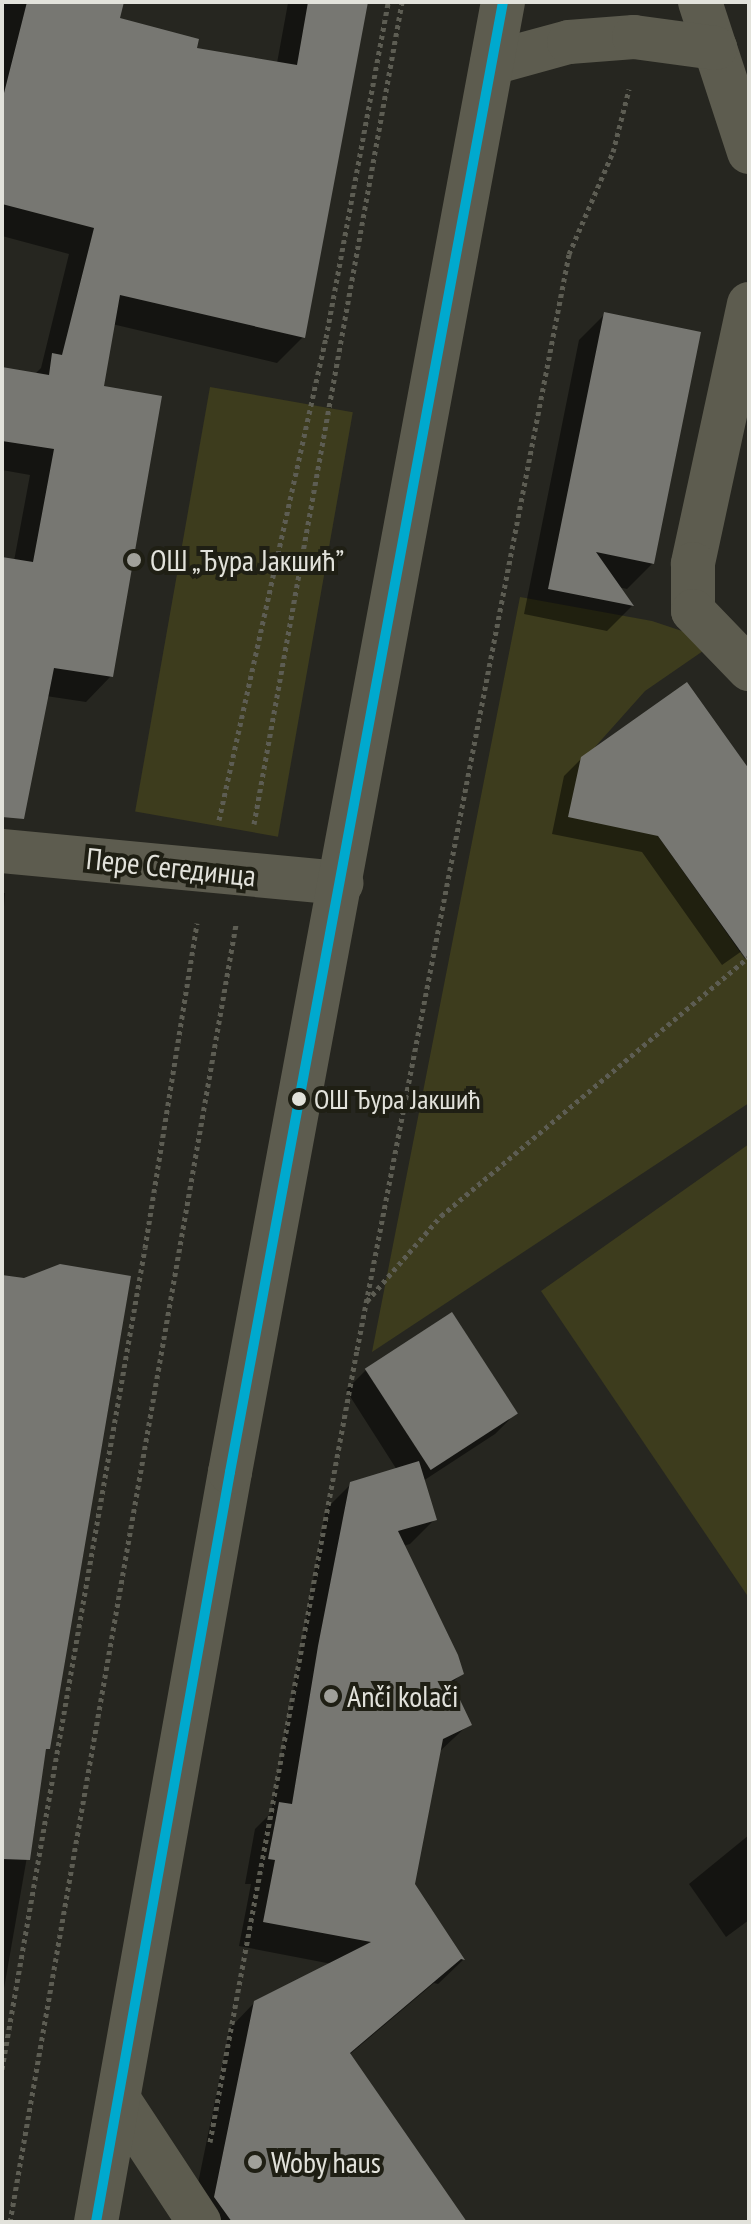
<!DOCTYPE html>
<html>
<head>
<meta charset="utf-8">
<style>
  body { margin:0 }
  #map { position:relative; width:751px; height:2224px; overflow:hidden; background:#262620; font-family:"PT Sans Narrow",sans-serif }
  div>[style] { position:absolute }
  .green>* { inset:0; background:#3d3c1d; transform-origin:0 0 }
  .shadow>* { inset:0; background:#0007 }
  .building>* { inset:0; background:#777772; transform-origin:0 0 }
  .path>* { height:5px; margin-top:-2.5px; transform-origin:0; background:repeating-linear-gradient(90deg,#5d5d53 0 4px,transparent 0 8px) }
  .minor>* { height:44px; margin:-22px; padding:0 22px; transform-origin:22px; border-radius:22px; background:#5d5c4f }
  .bus-1>* { height:10px; margin:-5px; padding:0 5px; transform-origin:5px; border-radius:5px; background:#00a9ce }
  .dots>* { width:22px; height:22px; translate:-50% -50%; box-sizing:border-box; border:4px solid #1f1f14; border-radius:50% }
  span { translate:-50% -50%; white-space:nowrap; text-align:center; line-height:1.15; -webkit-text-stroke:8px #1f1f14; paint-order:stroke }
  .bus-label { font-size:28px; color:#e2e2db }
  .left { translate:0 -50%; text-align:left }
  .poi-label { font-size:30px; color:#e2e2db }
  .street-label { font-size:30px; color:#e2e2db }
  .frame { position:absolute; inset:0; border:4px solid #e2e2db; pointer-events:none }
</style>
</head>
<body>
<div id="map">
  <div class="green">
    <div style="left:210px;top:387px;width:145px;height:431px;rotate:10deg"></div>
    <div style="clip-path:polygon(520px 597px,652px 621px,691px 634px,703px 651px,645px 691px,595px 747px,745px 959px,749px 957px,749px 1103px,372px 1352px)"></div>
    <div style="clip-path:polygon(749px 1144px,749px 1598px,541px 1291px)"></div>
  </div>
  <div class="shadow">
    <div style="clip-path:polygon(2px 2px,122px 2px,117px 19px,194px 49px,277px 63px,288px 3px,280px 2px,366px 2px,303px 337px,277px 363px,112px 324px,102px 388px,111px 676px,86px 702px,46px 696px,2px 797px,2px 559px,14px 561px,30px 475px,2px 470px,2px 369px,34px 375px,41px 368px,69px 254px,2px 236px)"></div>
    <div style="clip-path:polygon(605px 314px,652px 564px,627px 589px,618px 587px,632px 606px,607px 631px,524px 614px,579px 340px)"></div>
    <div style="clip-path:polygon(582px 758px,749px 773px,749px 946px,722px 965px,642px 852px,552px 834px,564px 776px)"></div>
    <div style="clip-path:polygon(2px 893px,5px 893px,2px 933px)"></div>
    <div style="clip-path:polygon(128px 1278px,2px 2000px,2px 1289px)"></div>
    <div style="clip-path:polygon(366px 1370px,515px 1414px,495px 1434px,423px 1481px,435px 1519px,410px 1544px,403px 1546px,462px 1673px,450px 1685px,469px 1724px,439px 1752px,413px 1884px,463px 1960px,438px 1984px,434px 1983px,349px 2055px,465px 2222px,190px 2222px,230px 2028px,255px 2002px,332px 1964px,239px 1946px,251px 1884px,245px 1884px,255px 1829px,271px 1813px,326px 1509px,352px 1483px,397px 1470px,346px 1390px)"></div>
    <div style="clip-path:polygon(749px 1835px,749px 1920px,726px 1937px,689px 1884px)"></div>
  </div>
  <div class="building">
    <div style="clip-path:polygon(27px 2px,124px 2px,120px 18px,199px 39px,197px 48px,297px 65px,308px 2px,368px 2px,305px 338px,120px 295px,104px 386px,162px 396px,113px 677px,54px 668px,24px 819px,2px 817px,2px 557px,33px 562px,54px 449px,2px 441px,2px 367px,49px 375px,52px 353px,62px 355px,94px 228px,2px 204px,2px 101px)"></div>
    <div style="clip-path:polygon(604px 312px,701px 332px,654px 564px,596px 552px,634px 606px,548px 589px)"></div>
    <div style="clip-path:polygon(687px 682px,749px 769px,749px 963px,658px 836px,568px 817px,581px 757px)"></div>
    <div style="clip-path:polygon(60px 1264px,131px 1276px,50px 1749px,46px 1749px,30px 1860px,2px 1859px,2px 1275px,24px 1278px)"></div>
    <div style="left:452px;top:1312px;width:121px;height:104px;rotate:57deg"></div>
    <div style="clip-path:polygon(419px 1461px,437px 1520px,398px 1531px,458px 1655px,464px 1674px,451px 1681px,472px 1725px,443px 1739px,415px 1884px,465px 1960px,461px 1959px,350px 2053px,467px 2222px,232px 2222px,214px 2197px,254px 2001px,371px 1942px,263px 1922px,275px 1860px,268px 1859px,279px 1802px,292px 1804px,318px 1646px,350px 1482px)"></div>
  </div>
  <div class="path">
    <div style="left:219px;top:820px;width:494px;rotate:-77.5deg"></div>
    <div style="left:326px;top:338px;width:342px;rotate:-79.5deg"></div>
    <div style="left:254px;top:824px;width:835px;rotate:-79.79deg"></div>
    <div style="left:367px;top:1301px;width:113px;rotate:-49deg"></div>
    <div style="left:441px;top:1216px;width:402px;rotate:-40.1deg"></div>
    <div style="left:2px;top:2069px;width:833px;rotate:-80.12deg"></div>
    <div style="left:145px;top:1248px;width:329px;rotate:-80.9deg"></div>
    <div style="left:210px;top:2142px;width:806px;rotate:-79.49deg"></div>
    <div style="left:357px;top:1350px;width:1116px;rotate:-79.05deg"></div>
    <div style="left:569px;top:254px;width:111px;rotate:-66.7deg"></div>
    <div style="left:613px;top:152px;width:65px;rotate:-75.7deg"></div>
    <div style="left:10px;top:2222px;width:1318px;rotate:-80.12deg"></div>
  </div>
  <div class="minor">
    <div style="left:700px;top:2px;width:158px;rotate:71.9deg"></div>
    <div style="left:492px;top:63px;width:80px;rotate:-15.3deg"></div>
    <div style="left:569px;top:42px;width:65px;rotate:-4.4deg"></div>
    <div style="left:634px;top:37px;width:82px;rotate:7.7deg"></div>
    <div style="left:749px;top:304px;width:266px;rotate:102.2deg"></div>
    <div style="left:693px;top:564px;width:47px;rotate:90deg"></div>
    <div style="left:693px;top:611px;width:81px;rotate:46deg"></div>
    <div style="left:2px;top:851px;width:341px;rotate:5.4deg"></div>
    <div style="left:119px;top:2100px;width:146px;rotate:56.7deg"></div>
    <div style="left:96px;top:2222px;width:762px;rotate:-79.87deg"></div>
    <div style="left:230px;top:1472px;width:1495px;rotate:-79.48deg"></div>
  </div>
  <div class="bus-1">
    <div style="left:96px;top:2222px;width:762px;rotate:-79.87deg"></div>
    <div style="left:230px;top:1472px;width:1495px;rotate:-79.48deg"></div>
  </div>
  <div class="dots">
    <div style="left:134px;top:560px;background:#a0a09a"></div>
    <div style="left:299px;top:1099px;background:#e2e2db"></div>
    <div style="left:331px;top:1696px;background:#a0a09a"></div>
    <div style="left:255px;top:2162px;background:#a0a09a"></div>
  </div>
  <div class="bus-label">
    <span class="left" style="left:314px;top:1099px">ОШ Ђура Јакшић</span>
  </div>
  <div class="poi-label">
    <span class="left" style="left:150px;top:560px">ОШ „Ђура Јакшић”</span>
    <span class="left" style="left:347px;top:1696px">Anči kolači</span>
    <span class="left" style="left:271px;top:2162px">Woby haus</span>
  </div>
  <div class="street-label">
    <span style="left:171px;top:867px;rotate:6deg">Пере Сегединца</span>
  </div>
  <div class="frame"></div>
</div>
</body>
</html>
